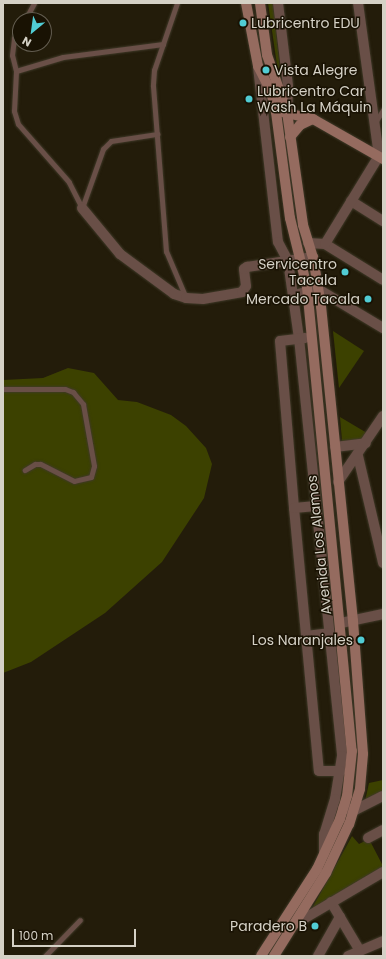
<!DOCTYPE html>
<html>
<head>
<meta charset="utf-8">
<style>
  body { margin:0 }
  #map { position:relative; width:386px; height:959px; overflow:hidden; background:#231c0a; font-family:Poppins,sans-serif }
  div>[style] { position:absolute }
  .green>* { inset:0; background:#3c4100 }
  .roads { filter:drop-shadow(0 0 1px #3f3928) drop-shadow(0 0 1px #3f3928) }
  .lane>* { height:5px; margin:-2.5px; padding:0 2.5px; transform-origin:2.5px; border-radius:2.5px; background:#694f47 }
  .street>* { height:10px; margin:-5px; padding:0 5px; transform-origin:5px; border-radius:5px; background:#694f47 }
  .secondary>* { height:10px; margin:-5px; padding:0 5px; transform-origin:5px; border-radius:5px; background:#956b5f }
  .dots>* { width:11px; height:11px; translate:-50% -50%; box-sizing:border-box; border:2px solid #191203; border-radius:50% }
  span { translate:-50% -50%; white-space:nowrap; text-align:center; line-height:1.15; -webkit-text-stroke:3px #191203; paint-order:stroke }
  .poi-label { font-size:14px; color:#d5d1c6 }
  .left { translate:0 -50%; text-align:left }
  .right { translate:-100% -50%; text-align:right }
  .street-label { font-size:14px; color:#d5d1c6 }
  .frame { position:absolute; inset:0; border:4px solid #d5d1c6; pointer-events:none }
  .north { position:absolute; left:12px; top:12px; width:40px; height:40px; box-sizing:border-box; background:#191203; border:1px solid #645e51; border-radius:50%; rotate:209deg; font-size:11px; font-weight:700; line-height:16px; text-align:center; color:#d5d1c6 }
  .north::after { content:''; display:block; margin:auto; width:14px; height:18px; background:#51ccd4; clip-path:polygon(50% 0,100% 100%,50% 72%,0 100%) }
  .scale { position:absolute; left:12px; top:929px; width:124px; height:18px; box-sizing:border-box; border:2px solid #d5d1c6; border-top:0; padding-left:5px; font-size:12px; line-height:14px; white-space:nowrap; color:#d5d1c6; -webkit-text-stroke:3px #191203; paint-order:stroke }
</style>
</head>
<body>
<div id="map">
  <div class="green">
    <div style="clip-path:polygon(268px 3px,273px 3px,281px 79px,277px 65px)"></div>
    <div style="clip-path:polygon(333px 331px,364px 351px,339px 388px)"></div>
    <div style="clip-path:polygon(68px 368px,94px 373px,118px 400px,137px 402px,171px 415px,186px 426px,206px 448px,212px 464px,204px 498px,162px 562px,105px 613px,31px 662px,3px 673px,3px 380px,43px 378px)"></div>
    <div style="clip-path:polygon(340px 417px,367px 433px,362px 439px,342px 441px)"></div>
    <div style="clip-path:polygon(383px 780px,383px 792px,365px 801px,369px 783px)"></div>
    <div style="clip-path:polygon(352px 836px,359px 844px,369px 839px,383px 866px,310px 912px)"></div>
  </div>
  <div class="roads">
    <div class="lane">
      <div style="left:177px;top:3px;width:71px;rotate:108.9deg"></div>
      <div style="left:154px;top:70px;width:16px;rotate:94deg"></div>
      <div style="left:153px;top:86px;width:166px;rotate:85.5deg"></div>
      <div style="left:166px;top:251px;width:51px;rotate:66.9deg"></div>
      <div style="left:25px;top:20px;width:19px;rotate:-62deg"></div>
      <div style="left:16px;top:71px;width:16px;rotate:-104deg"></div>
      <div style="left:12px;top:55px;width:17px;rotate:-83deg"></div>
      <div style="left:14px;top:38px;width:13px;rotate:-61deg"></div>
      <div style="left:376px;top:121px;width:13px;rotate:-58deg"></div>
      <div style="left:82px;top:208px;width:29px;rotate:-117deg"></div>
      <div style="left:69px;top:182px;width:77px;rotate:-131.3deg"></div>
      <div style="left:18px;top:124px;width:14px;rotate:-107deg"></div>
      <div style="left:14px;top:111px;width:40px;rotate:-87.1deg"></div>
      <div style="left:16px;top:71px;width:49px;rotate:-16.6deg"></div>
      <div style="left:63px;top:57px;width:101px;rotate:-7.4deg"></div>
      <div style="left:82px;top:208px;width:63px;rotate:-70.4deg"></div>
      <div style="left:103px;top:149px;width:11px;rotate:-45deg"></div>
      <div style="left:111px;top:141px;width:47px;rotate:-8.7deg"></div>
      <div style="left:3px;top:389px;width:62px"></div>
      <div style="left:65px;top:389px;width:9px;rotate:21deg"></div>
      <div style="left:73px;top:392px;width:16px;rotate:50deg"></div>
      <div style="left:83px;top:404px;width:63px;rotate:79.9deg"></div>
      <div style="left:94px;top:466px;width:11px;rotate:105deg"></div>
      <div style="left:91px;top:477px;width:17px;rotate:167deg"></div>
      <div style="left:74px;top:481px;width:38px;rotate:-153deg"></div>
      <div style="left:40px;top:464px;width:5px;rotate:180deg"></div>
      <div style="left:35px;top:464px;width:12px;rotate:149deg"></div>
      <div style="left:45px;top:956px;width:50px;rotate:-45.8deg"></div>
    </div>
    <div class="street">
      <div style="left:278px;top:3px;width:84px;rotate:83.1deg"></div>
      <div style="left:288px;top:86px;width:26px;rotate:92deg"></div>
      <div style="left:258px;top:67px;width:176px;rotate:83.5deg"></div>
      <div style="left:278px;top:242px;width:21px;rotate:62deg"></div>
      <div style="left:288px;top:261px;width:78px;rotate:81.9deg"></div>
      <div style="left:299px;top:338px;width:420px;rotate:84.1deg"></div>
      <div style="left:342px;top:756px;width:44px;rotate:99.2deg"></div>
      <div style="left:335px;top:799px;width:37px;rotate:107deg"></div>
      <div style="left:324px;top:834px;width:20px;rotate:90deg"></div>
      <div style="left:351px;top:201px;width:38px;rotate:32deg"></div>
      <div style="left:82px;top:208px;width:60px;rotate:50.4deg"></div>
      <div style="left:120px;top:254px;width:67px;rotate:36.5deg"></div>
      <div style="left:174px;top:294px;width:13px;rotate:18deg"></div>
      <div style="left:186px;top:298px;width:17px;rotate:3deg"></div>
      <div style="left:203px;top:299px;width:40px;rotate:-10deg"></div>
      <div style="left:242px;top:292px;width:7px;rotate:-56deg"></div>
      <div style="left:246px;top:286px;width:17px;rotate:-97deg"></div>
      <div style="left:244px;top:269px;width:4px;rotate:-34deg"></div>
      <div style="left:247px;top:267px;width:67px;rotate:-8.6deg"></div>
      <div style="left:308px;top:243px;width:17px;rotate:3deg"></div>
      <div style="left:325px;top:244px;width:68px;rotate:31.8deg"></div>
      <div style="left:325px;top:244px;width:103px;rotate:-58.5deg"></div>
      <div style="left:379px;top:156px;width:154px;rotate:-97.8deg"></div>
      <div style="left:294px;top:295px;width:25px;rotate:-14deg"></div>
      <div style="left:318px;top:289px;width:76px;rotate:31deg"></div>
      <div style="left:305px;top:338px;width:25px;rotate:173deg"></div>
      <div style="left:280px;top:341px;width:168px;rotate:85.2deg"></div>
      <div style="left:294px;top:508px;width:264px;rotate:84.6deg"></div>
      <div style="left:319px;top:771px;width:22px"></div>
      <div style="left:335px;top:447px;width:31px;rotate:-7deg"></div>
      <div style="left:358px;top:456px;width:110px;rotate:76.8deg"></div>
      <div style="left:338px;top:482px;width:80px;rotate:-55.7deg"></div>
      <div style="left:294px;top:508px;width:22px;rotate:-5deg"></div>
      <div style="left:341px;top:623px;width:43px;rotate:-12.1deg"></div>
      <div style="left:306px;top:636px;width:23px;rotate:-7deg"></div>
      <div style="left:343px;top:808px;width:12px;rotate:9deg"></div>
      <div style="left:355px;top:810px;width:31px;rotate:-27deg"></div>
      <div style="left:368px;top:838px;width:17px;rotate:-28deg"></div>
      <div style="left:331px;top:902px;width:57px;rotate:59.4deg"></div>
      <div style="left:295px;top:924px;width:102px;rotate:-30.6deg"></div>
      <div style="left:318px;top:956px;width:45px;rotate:-60.6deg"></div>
      <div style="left:348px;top:956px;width:38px;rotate:-23deg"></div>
    </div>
    <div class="secondary">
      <div style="left:246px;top:3px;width:64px;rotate:79.2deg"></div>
      <div style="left:258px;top:66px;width:29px;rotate:63deg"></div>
      <div style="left:271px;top:92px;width:21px;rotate:76deg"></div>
      <div style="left:276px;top:112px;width:107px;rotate:82.5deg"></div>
      <div style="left:290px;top:218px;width:71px;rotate:76.2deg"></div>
      <div style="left:307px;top:287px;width:466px;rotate:84.5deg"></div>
      <div style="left:352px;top:751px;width:45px;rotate:96.3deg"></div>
      <div style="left:347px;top:796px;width:24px;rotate:107deg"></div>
      <div style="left:340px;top:819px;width:55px;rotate:114.7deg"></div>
      <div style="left:317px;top:869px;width:103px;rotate:122.8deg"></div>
      <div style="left:260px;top:3px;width:52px;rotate:82.3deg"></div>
      <div style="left:267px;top:55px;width:60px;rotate:70.7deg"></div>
      <div style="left:287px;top:112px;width:114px;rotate:81.9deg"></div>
      <div style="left:303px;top:225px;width:34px;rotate:73deg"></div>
      <div style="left:313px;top:257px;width:50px;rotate:80.7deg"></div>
      <div style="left:321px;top:306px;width:317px;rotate:84.2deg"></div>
      <div style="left:353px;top:621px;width:133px;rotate:85.7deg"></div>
      <div style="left:363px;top:754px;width:35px;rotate:95deg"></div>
      <div style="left:360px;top:789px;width:37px;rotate:107deg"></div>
      <div style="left:349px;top:824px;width:54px;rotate:115.1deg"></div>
      <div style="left:326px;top:873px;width:98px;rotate:122.1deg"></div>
      <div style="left:282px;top:112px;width:32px;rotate:13deg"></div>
      <div style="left:313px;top:119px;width:81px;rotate:29.7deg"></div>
      <div style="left:290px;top:137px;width:16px;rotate:-50deg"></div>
      <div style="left:300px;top:125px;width:14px;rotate:-25deg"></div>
    </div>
  </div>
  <div class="dots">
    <div style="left:243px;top:23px;background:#51ccd4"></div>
    <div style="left:266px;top:70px;background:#51ccd4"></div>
    <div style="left:249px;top:99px;background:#51ccd4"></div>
    <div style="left:345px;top:272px;background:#51ccd4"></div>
    <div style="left:368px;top:299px;background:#51ccd4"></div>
    <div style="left:361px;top:640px;background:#51ccd4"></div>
    <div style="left:315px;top:926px;background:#51ccd4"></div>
  </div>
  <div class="poi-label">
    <span class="left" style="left:251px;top:23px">Lubricentro EDU</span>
    <span class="left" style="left:274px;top:70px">Vista Alegre</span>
    <span class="left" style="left:257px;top:99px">Lubricentro Car<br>Wash La Máquin</span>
    <span class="right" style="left:337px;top:272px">Servicentro<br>Tacala</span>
    <span class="right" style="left:360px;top:299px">Mercado Tacala</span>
    <span class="right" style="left:353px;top:640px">Los Naranjales</span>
    <span class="right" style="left:307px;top:926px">Paradero B</span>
  </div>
  <div class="street-label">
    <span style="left:319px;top:545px;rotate:-96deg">Avenida Los Alamos</span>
  </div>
  <div class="frame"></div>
  <div class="north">N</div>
  <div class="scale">100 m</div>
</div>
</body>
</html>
